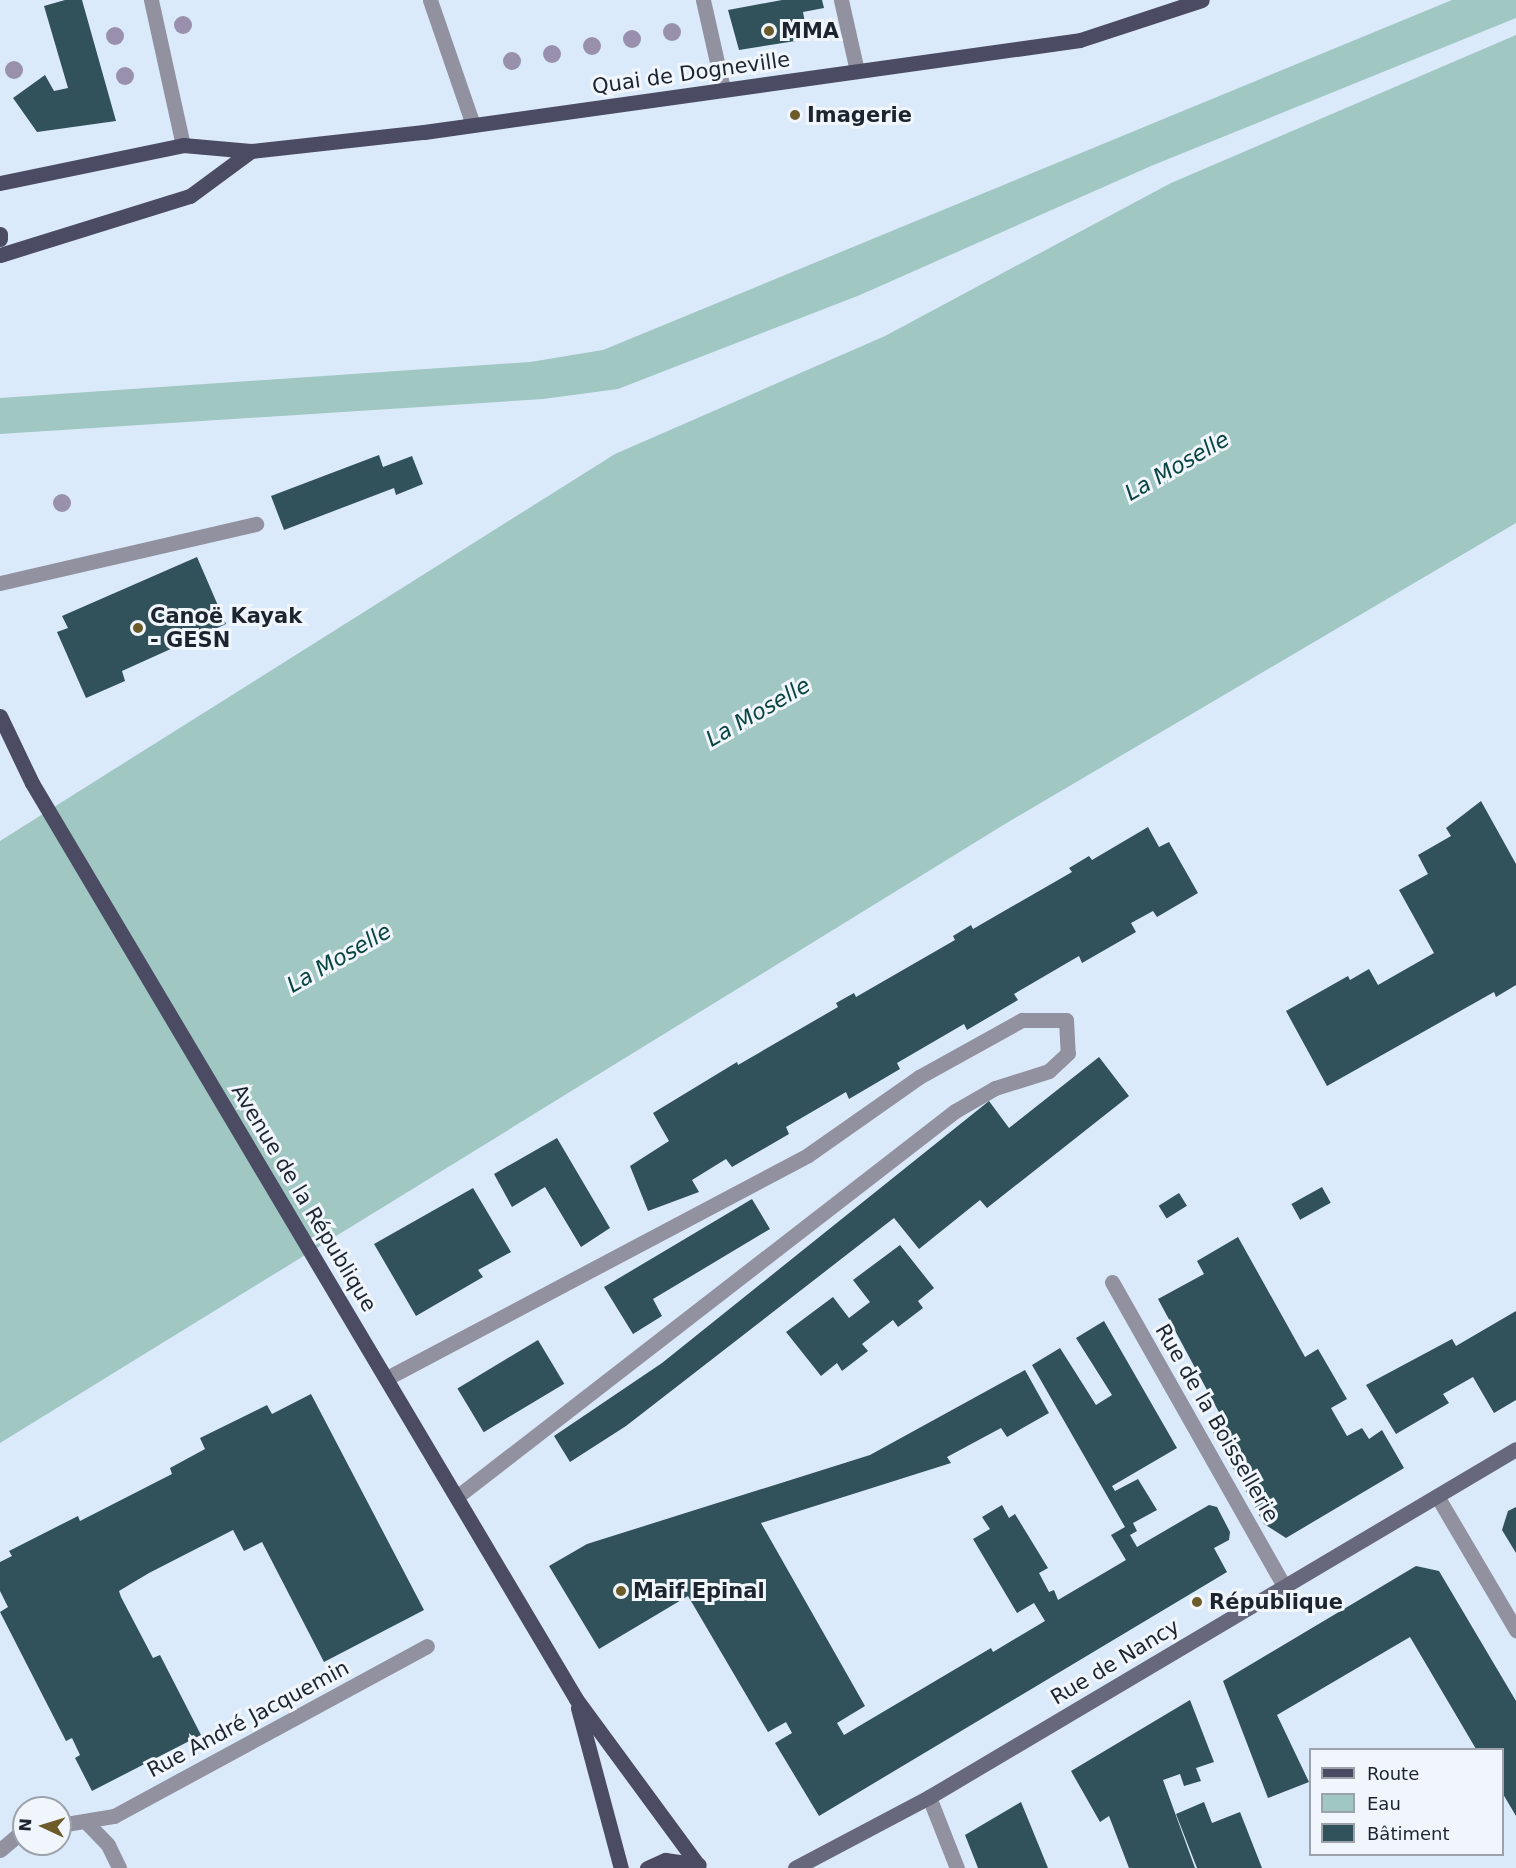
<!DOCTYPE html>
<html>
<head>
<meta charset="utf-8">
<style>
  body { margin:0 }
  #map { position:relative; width:1516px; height:1868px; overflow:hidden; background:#dbeafb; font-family:"DejaVu Sans",sans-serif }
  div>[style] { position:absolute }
  .water>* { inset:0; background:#a0c7c2 }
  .building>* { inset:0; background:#31515b; transform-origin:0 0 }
  .lane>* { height:15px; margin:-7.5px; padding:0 7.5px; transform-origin:7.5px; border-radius:7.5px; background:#91919f }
  .street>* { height:15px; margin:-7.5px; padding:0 7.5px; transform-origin:7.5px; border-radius:7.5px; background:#91919f }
  .secondary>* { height:15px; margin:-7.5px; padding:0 7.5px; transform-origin:7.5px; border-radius:7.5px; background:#67687c }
  .primary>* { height:15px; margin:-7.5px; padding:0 7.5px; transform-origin:7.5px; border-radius:7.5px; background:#4b4b63 }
  .trees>* { width:18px; height:18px; margin:-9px; border-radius:50%; background:#9990ae }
  .dots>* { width:16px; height:16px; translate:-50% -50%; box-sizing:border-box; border:3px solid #f1f6fc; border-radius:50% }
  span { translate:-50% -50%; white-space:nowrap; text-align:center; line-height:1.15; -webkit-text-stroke:6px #f1f6fc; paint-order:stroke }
  .poi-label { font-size:21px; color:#1c252f; font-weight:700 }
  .left { translate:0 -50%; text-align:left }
  .street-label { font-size:21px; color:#1c252f }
  .water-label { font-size:22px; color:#094540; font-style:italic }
  .legend { position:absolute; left:1309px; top:1748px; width:195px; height:108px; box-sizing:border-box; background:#f1f6fc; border:2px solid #9ca2aa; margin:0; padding:8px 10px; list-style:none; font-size:18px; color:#1c252f }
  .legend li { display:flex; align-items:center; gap:12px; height:30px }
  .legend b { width:30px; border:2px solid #9ca2aa }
  .north { position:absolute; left:12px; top:1796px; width:60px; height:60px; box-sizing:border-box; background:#f1f6fc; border:2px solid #9ca2aa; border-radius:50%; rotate:274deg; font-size:16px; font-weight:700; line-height:24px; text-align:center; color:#1c252f }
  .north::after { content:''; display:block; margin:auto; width:21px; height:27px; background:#6d5c2a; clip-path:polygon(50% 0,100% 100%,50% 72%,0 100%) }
</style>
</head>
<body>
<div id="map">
  <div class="water">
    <div style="clip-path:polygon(1452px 0,1516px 0,1516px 18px,1151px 166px,860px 295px,618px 389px,543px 399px,0 434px,0 398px,530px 362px,603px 350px)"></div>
    <div style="clip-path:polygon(1516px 35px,1516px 523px,1005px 824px,0 1443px,0 841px,615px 454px,885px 336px,1171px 183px)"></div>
  </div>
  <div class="building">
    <div style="clip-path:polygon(65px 0,82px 0,116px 121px,37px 132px,13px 98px,45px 75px,54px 91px,68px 88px,44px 6px)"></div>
    <div style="clip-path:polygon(782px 0,822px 0,824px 8px,803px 12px,808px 39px,739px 50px,728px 10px)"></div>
    <div style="clip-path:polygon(379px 455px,383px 467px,412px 456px,423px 484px,396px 495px,394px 488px,284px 530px,271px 496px)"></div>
    <div style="clip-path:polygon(197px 557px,226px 624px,122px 671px,125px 681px,86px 698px,57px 632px,68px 628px,62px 616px)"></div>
    <div style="clip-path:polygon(1481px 801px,1516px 864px,1516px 985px,1496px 997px,1494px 992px,1327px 1086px,1286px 1011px,1348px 976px,1350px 980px,1369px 969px,1378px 985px,1434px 953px,1399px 890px,1428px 874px,1418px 855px,1451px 836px,1446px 828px)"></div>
    <div style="clip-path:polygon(1148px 827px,1159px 847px,1169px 842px,1198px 893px,1157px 917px,1153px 911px,1131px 923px,1136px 932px,1082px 963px,1079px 956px,1014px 994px,1018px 1000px,967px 1030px,964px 1024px,897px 1063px,900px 1069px,849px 1099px,846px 1092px,786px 1127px,789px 1134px,732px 1167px,726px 1159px,692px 1180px,699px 1192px,648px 1211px,630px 1166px,669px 1141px,653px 1113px,737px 1062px,738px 1065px,838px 1007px,836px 1003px,854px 993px,856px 997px,955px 940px,953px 936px,971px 925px,973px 929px,1072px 872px,1069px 868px,1089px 856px,1092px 860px)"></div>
    <div style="clip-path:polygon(1099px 1057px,1129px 1096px,987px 1208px,980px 1200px,919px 1249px,894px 1218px,626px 1426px,570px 1462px,554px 1436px,662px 1363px,989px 1101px,1009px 1128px)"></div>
    <div style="clip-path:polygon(557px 1138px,610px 1228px,581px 1247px,545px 1187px,512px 1207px,494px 1174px)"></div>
    <div style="left:1322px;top:1187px;width:18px;height:35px;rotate:61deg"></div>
    <div style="clip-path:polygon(473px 1188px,511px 1252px,478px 1270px,483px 1277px,416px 1316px,374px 1244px)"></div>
    <div style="left:1179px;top:1193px;width:15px;height:24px;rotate:58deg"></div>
    <div style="clip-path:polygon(752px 1199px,770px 1229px,653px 1299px,662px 1316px,633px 1334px,604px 1287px)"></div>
    <div style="clip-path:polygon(1238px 1237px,1305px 1357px,1318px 1349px,1347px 1399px,1331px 1408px,1347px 1436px,1362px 1428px,1369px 1439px,1382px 1430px,1404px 1468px,1286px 1538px,1264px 1524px,1208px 1423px,1221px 1416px,1158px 1299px,1204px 1274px,1197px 1261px)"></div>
    <div style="clip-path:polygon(900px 1245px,934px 1288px,918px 1301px,923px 1308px,898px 1327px,893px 1320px,862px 1344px,868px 1351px,842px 1371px,837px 1363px,821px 1376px,786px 1332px,833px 1297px,849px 1318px,870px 1302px,853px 1280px)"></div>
    <div style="clip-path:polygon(1516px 1311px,1516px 1400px,1494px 1413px,1473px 1377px,1443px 1394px,1449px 1403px,1396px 1434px,1366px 1385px,1452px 1339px,1456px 1346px)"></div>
    <div style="clip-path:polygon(1104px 1321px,1177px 1448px,1112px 1486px,1115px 1491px,1138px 1479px,1157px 1510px,1133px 1523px,1137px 1531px,1130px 1535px,1137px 1547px,1209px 1505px,1217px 1507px,1230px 1532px,1229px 1540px,1214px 1548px,1227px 1572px,819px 1816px,775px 1743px,792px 1733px,786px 1722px,768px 1732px,688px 1596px,599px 1649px,549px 1566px,587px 1544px,870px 1455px,1025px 1370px,1049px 1413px,1007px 1437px,1001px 1428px,947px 1457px,951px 1463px,761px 1523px,865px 1706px,837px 1723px,844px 1735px,991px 1648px,993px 1652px,1045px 1621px,1034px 1603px,1017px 1613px,973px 1539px,990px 1529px,982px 1517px,1002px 1505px,1009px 1518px,1015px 1514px,1048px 1568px,1039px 1573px,1049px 1592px,1054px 1590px,1058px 1600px,1126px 1560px,1111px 1535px,1125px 1527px,1032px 1365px,1060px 1348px,1096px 1405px,1112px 1395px,1076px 1338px)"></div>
    <div style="left:538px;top:1340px;width:51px;height:94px;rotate:59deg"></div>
    <div style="clip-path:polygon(311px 1394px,424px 1610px,324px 1662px,262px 1542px,244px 1551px,233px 1530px,149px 1573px,119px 1591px,121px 1597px,153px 1658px,160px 1655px,201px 1735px,92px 1791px,75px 1758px,80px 1755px,72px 1738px,66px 1741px,0 1612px,8px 1607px,0 1591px,0 1562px,12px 1556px,9px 1551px,78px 1516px,80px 1521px,172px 1474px,170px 1468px,205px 1449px,200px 1438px,267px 1405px,272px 1414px)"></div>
    <div style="clip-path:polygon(1516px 1507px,1516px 1553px,1502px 1530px,1508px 1511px)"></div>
    <div style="clip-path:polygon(1416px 1566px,1439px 1571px,1516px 1701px,1516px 1816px,1503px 1794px,1503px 1749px,1476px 1749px,1410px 1637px,1277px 1715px,1309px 1782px,1268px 1798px,1223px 1681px)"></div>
    <div style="clip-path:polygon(1190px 1700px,1214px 1762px,1196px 1768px,1201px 1781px,1184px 1786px,1180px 1774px,1163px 1780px,1195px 1868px,1129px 1868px,1109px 1816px,1100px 1822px,1071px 1771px)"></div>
    <div style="clip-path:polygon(1021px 1802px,1048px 1868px,978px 1868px,965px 1835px)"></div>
    <div style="clip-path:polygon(1204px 1802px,1212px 1823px,1240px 1812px,1262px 1868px,1197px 1868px,1176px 1814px)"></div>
  </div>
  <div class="lane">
    <div style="left:151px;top:0;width:148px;rotate:77.6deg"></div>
    <div style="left:430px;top:0;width:132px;rotate:71deg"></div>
    <div style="left:703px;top:0;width:91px;rotate:77.3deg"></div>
    <div style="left:841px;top:0;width:73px;rotate:77.3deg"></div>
    <div style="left:0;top:583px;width:263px;rotate:-13deg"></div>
    <div style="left:387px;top:1378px;width:476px;rotate:-27.9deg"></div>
    <div style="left:808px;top:1155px;width:136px;rotate:-35.1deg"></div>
    <div style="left:919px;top:1077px;width:118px;rotate:-29deg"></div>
    <div style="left:1022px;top:1020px;width:44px"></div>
    <div style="left:1066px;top:1020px;width:33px;rotate:87deg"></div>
    <div style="left:1068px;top:1053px;width:26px;rotate:137deg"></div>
    <div style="left:1049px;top:1071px;width:57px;rotate:162.5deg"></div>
    <div style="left:995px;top:1088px;width:46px;rotate:150.1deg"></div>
    <div style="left:955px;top:1111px;width:629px;rotate:142.24deg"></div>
    <div style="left:929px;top:1797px;width:76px;rotate:68.5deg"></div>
  </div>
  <div class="street">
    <div style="left:1112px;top:1282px;width:349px;rotate:60.5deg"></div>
    <div style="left:1437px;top:1496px;width:156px;rotate:59.5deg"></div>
    <div style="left:87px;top:1823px;width:30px;rotate:46deg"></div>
    <div style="left:108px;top:1845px;width:25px;rotate:64deg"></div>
    <div style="left:60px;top:1825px;width:55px;rotate:-9.5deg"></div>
    <div style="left:114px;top:1816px;width:356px;rotate:-28.5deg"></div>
    <div style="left:0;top:1850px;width:31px;rotate:-40deg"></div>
  </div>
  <div class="secondary">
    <div style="left:795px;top:1868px;width:152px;rotate:-27.9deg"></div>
    <div style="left:929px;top:1797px;width:682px;rotate:-30.66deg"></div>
  </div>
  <div class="primary">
    <div style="left:0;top:183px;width:187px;rotate:-11.7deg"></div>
    <div style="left:183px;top:145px;width:68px;rotate:5deg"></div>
    <div style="left:251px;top:151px;width:174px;rotate:-6.3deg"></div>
    <div style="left:424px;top:132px;width:662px;rotate:-7.98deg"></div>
    <div style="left:1080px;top:40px;width:128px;rotate:-18.2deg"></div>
    <div style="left:0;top:234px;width:5px;rotate:90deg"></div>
    <div style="left:0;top:255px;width:199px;rotate:-17.3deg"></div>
    <div style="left:190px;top:196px;width:76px;rotate:-36.4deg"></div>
    <div style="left:0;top:716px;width:74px;rotate:64.5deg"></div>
    <div style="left:32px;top:783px;width:1065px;rotate:59.29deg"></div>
    <div style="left:576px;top:1699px;width:205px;rotate:53.7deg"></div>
    <div style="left:578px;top:1708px;width:166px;rotate:75deg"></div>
    <div style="left:647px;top:1868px;width:20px;rotate:-24deg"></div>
    <div style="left:665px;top:1860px;width:34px;rotate:8deg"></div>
  </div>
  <div class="trees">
    <div style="left:183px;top:25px"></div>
    <div style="left:672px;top:32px"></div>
    <div style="left:115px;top:36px"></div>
    <div style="left:632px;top:39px"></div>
    <div style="left:592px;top:46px"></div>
    <div style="left:552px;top:54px"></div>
    <div style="left:512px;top:61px"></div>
    <div style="left:14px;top:70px"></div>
    <div style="left:125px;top:76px"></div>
    <div style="left:62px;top:503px"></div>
  </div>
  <div class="dots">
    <div style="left:769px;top:31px;background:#6d5c2a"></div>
    <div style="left:795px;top:115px;background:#6d5c2a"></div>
    <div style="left:138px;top:628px;background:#6d5c2a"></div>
    <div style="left:621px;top:1591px;background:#6d5c2a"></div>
    <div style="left:1197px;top:1602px;background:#6d5c2a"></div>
  </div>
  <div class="poi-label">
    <span class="left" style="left:781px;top:31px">MMA</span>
    <span class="left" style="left:807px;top:115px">Imagerie</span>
    <span class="left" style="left:150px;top:628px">Canoë Kayak<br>- GESN</span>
    <span class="left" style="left:633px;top:1591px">Maif Epinal</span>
    <span class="left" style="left:1209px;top:1602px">République</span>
  </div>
  <div class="street-label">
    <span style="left:691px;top:73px;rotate:-8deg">Quai de Dogneville</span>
    <span style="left:304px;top:1198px;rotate:59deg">Avenue de la République</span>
    <span style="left:1217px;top:1423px;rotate:60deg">Rue de la Boissellerie</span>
    <span style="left:1115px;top:1662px;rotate:-31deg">Rue de Nancy</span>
    <span style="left:248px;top:1719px;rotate:-28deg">Rue André Jacquemin</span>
  </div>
  <div class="water-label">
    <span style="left:1177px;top:466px;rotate:-30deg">La Moselle</span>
    <span style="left:758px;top:712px;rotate:-30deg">La Moselle</span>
    <span style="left:339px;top:958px;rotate:-30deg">La Moselle</span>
  </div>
  <ul class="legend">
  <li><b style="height:8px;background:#4b4b63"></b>Route</li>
  <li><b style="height:16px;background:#a0c7c2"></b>Eau</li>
  <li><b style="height:16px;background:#31515b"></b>Bâtiment</li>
  </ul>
  <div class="north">N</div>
</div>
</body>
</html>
